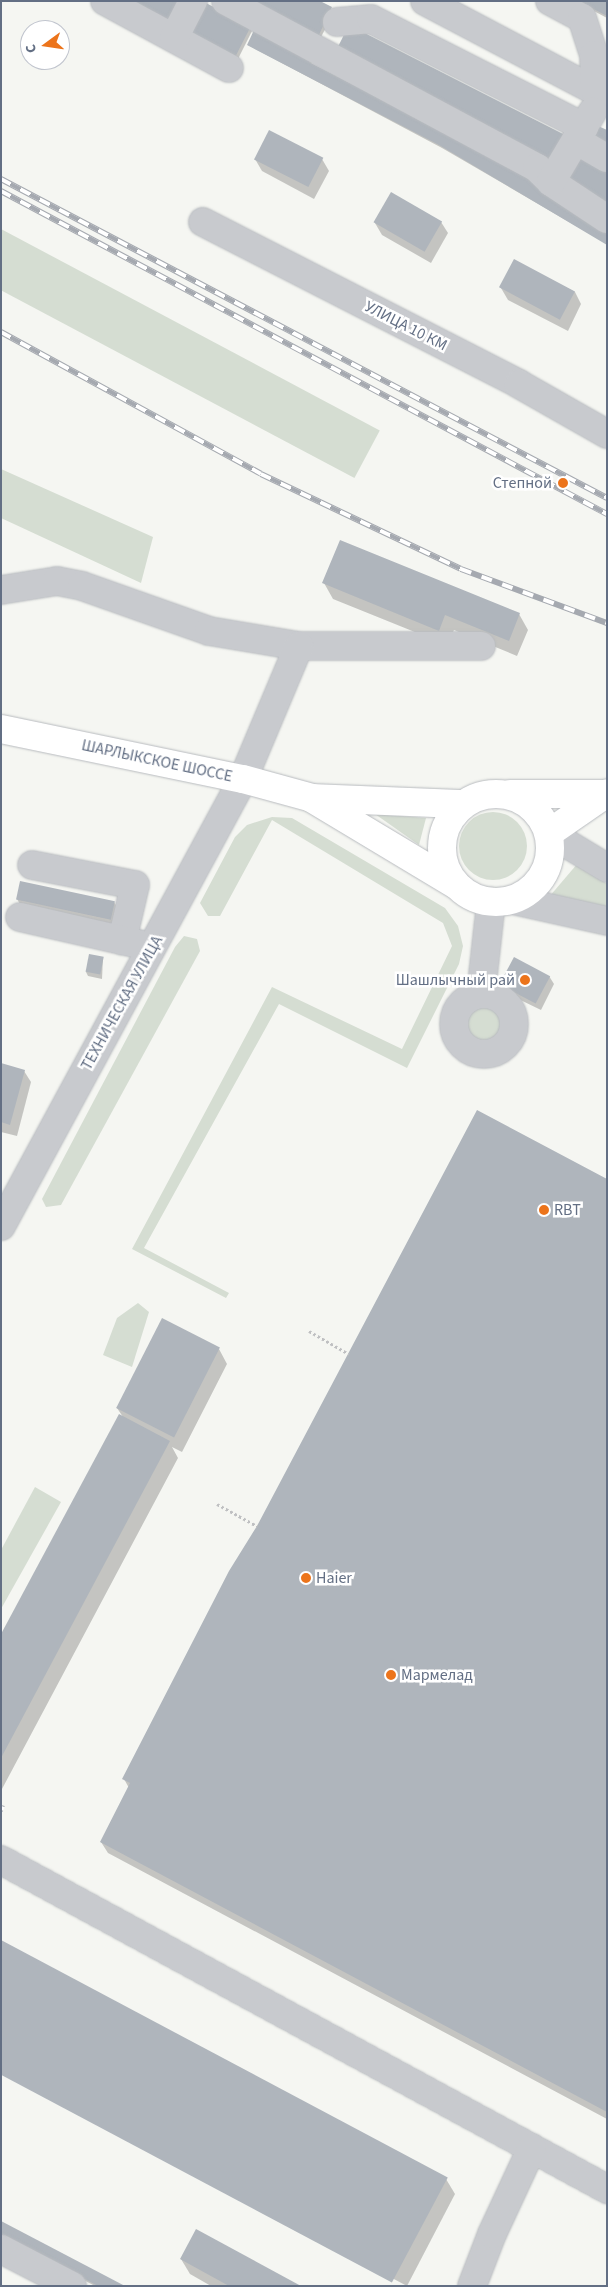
<!DOCTYPE html>
<html>
<head>
<meta charset="utf-8">
<style>
  body { margin:0 }
  #map { position:relative; width:608px; height:2287px; overflow:hidden; background:#f5f6f2; font-family:"Source Sans 3",sans-serif }
  div>[style] { position:absolute }
  .green>* { inset:0; background:#d5ddd2; transform-origin:0 0 }
  .round { border-radius:50% }
  .shadow>* { inset:0; background:#0003 }
  .building>* { inset:0; background:#afb5bc; transform-origin:0 0 }
  .path>* { height:3px; margin-top:-1.5px; transform-origin:0; background:repeating-linear-gradient(90deg,#bfc0c2 0 2.5px,transparent 0 5px) }
  .roads { filter:drop-shadow(0 0 1px #b8bbbf) drop-shadow(0 0 1px #b8bbbf) }
  .minor>* { height:28px; margin:-14px; padding:0 14px; transform-origin:14px; border-radius:14px; background:#c8cace }
  .minor>.ring { margin:-14px; padding:0; box-sizing:content-box; background:none; border:28px solid #c8cace; border-radius:50% }
  .major>* { height:28px; margin:-14px; padding:0 14px; transform-origin:14px; border-radius:14px; background:#fff }
  .major>.ring { margin:-14px; padding:0; box-sizing:content-box; background:none; border:28px solid #fff; border-radius:50% }
  .rail>* { height:5.5px; margin-top:-2.75px; transform-origin:0; background:repeating-linear-gradient(90deg,#fff 0 11px,#a5a9b0 0 22px); box-sizing:border-box; border-block:1px solid #a5a9b0 }
  .dots>* { width:14px; height:14px; translate:-50% -50%; box-sizing:border-box; border:2px solid #fff; border-radius:50% }
  span { translate:-50% -50%; white-space:nowrap; text-align:center; line-height:1.15; -webkit-text-stroke:5px #fff; paint-order:stroke }
  .street-label { font-size:16px; color:#636f84 }
  .poi-label { font-size:16px; color:#636f84 }
  .right { translate:-100% -50%; text-align:right }
  .left { translate:0 -50%; text-align:left }
  .frame { position:absolute; inset:0; border:2px solid #636f84; pointer-events:none }
  .north { position:absolute; left:20px; top:20px; width:50px; height:50px; box-sizing:border-box; background:#fff; border:1px solid #c1c5ce; border-radius:50%; rotate:256deg; font-size:14px; font-weight:700; line-height:20px; text-align:center; color:#636f84 }
  .north::after { content:''; display:block; margin:auto; width:18px; height:22px; background:#ec741b; clip-path:polygon(50% 0,100% 100%,50% 72%,0 100%) }
</style>
</head>
<body>
<div id="map">
  <div class="green">
    <div style="left:1px;top:229px;width:429px;height:54px;rotate:28deg"></div>
    <div style="clip-path:polygon(1px 469px,153px 537px,141px 583px,1px 518px)"></div>
    <div class="round" style="left:459px;top:812px;width:68px;height:68px"></div>
    <div style="clip-path:polygon(375px 814px,426px 818px,419px 845px)"></div>
    <div style="clip-path:polygon(272px 817px,292px 818px,445px 908px,458px 926px,463px 946px,459px 964px,407px 1068px,279px 1004px,144px 1248px,229px 1293px,226px 1298px,132px 1249px,272px 987px,402px 1049px,452px 946px,443px 923px,272px 820px,220px 916px,208px 916px,200px 903px,235px 837px,247px 825px)"></div>
    <div style="clip-path:polygon(578px 863px,607px 884px,607px 909px,549px 897px)"></div>
    <div style="clip-path:polygon(184px 936px,197px 939px,200px 951px,61px 1205px,46px 1207px,42px 1199px,175px 947px)"></div>
    <div class="round" style="left:460px;top:1002px;width:42px;height:42px"></div>
    <div style="clip-path:polygon(138px 1303px,149px 1312px,132px 1367px,103px 1355px,117px 1318px)"></div>
    <div style="clip-path:polygon(35px 1487px,61px 1502px,1px 1609px,1px 1550px)"></div>
  </div>
  <div class="shadow">
    <div style="clip-path:polygon(245px 1px,318px 1px,334px 12px,320px 39px)"></div>
    <div style="clip-path:polygon(575px 1px,607px 1px,607px 18px)"></div>
    <div style="clip-path:polygon(203px 3px,252px 31px,237px 61px)"></div>
    <div style="clip-path:polygon(248px 45px,313px 61px,311px 64px,607px 244px,442px 148px)"></div>
    <div style="clip-path:polygon(340px 53px,564px 136px,555px 162px)"></div>
    <div style="clip-path:polygon(255px 159px,322px 159px,329px 171px,314px 199px,262px 171px)"></div>
    <div style="clip-path:polygon(441px 222px,448px 233px,431px 263px,382px 235px,375px 223px)"></div>
    <div style="clip-path:polygon(515px 261px,575px 292px,581px 304px,568px 331px,508px 300px,501px 288px)"></div>
    <div style="clip-path:polygon(324px 583px,519px 614px,528px 630px,517px 656px,454px 630px,447px 645px,333px 599px)"></div>
    <div style="clip-path:polygon(17px 899px,114px 902px,121px 914px,117px 931px,24px 911px)"></div>
    <div style="clip-path:polygon(103px 958px,102px 979px,88px 976px,86px 972px)"></div>
    <div style="clip-path:polygon(549px 976px,554px 984px,541px 1010px,506px 993px,501px 985px)"></div>
    <div style="clip-path:polygon(1px 1065px,24px 1071px,31px 1082px,17px 1136px,1px 1132px)"></div>
    <div style="clip-path:polygon(607px 1180px,607px 2119px,108px 1853px,101px 1842px,129px 1788px,124px 1779px)"></div>
    <div style="clip-path:polygon(219px 1349px,227px 1364px,182px 1452px,172px 1447px,178px 1458px,2px 1789px,1px 1636px,123px 1417px,117px 1408px)"></div>
    <div style="clip-path:polygon(1px 1941px,446px 2179px,455px 2194px,407px 2286px,1px 2069px)"></div>
    <div style="clip-path:polygon(1px 2223px,122px 2286px,95px 2286px,1px 2237px)"></div>
    <div style="clip-path:polygon(181px 2259px,298px 2286px,211px 2286px,190px 2274px)"></div>
  </div>
  <div class="building">
    <div style="clip-path:polygon(128px 1px,182px 1px,171px 23px)"></div>
    <div style="left:202px;top:1px;width:55px;height:36px;rotate:27deg"></div>
    <div style="clip-path:polygon(248px 1px,320px 1px,332px 7px,318px 37px)"></div>
    <div style="clip-path:polygon(578px 1px,607px 1px,607px 16px)"></div>
    <div style="left:349px;top:25px;width:242px;height:28px;rotate:27deg"></div>
    <div style="clip-path:polygon(255px 28px,312px 57px,309px 62px,536px 179px,607px 227px,607px 245px,439px 145px,247px 45px)"></div>
    <div style="clip-path:polygon(596px 125px,607px 130px,607px 149px,589px 139px)"></div>
    <div style="left:269px;top:130px;width:61px;height:33px;rotate:27deg"></div>
    <div style="clip-path:polygon(580px 150px,607px 166px,607px 206px,563px 181px)"></div>
    <div style="left:391px;top:192px;width:59px;height:35px;rotate:30deg"></div>
    <div style="left:514px;top:259px;width:69px;height:32px;rotate:28deg"></div>
    <div style="clip-path:polygon(340px 540px,520px 613px,509px 641px,445px 615px,439px 631px,322px 583px)"></div>
    <div style="left:20px;top:881px;width:97px;height:19px;rotate:12deg"></div>
    <div style="left:89px;top:954px;width:15px;height:18px;rotate:11deg"></div>
    <div style="left:514px;top:957px;width:41px;height:31px;rotate:28deg"></div>
    <div style="clip-path:polygon(1px 1063px,25px 1070px,10px 1125px,1px 1122px)"></div>
    <div style="clip-path:polygon(477px 1110px,607px 1179px,607px 2112px,100px 1842px,130px 1783px,122px 1779px,229px 1571px,257px 1526px)"></div>
    <div style="left:162px;top:1318px;width:65px;height:101px;rotate:27deg"></div>
    <div style="clip-path:polygon(119px 1414px,170px 1441px,1px 1758px,1px 1634px)"></div>
    <div style="left:1px;top:1940px;width:506px;height:119px;rotate:28deg"></div>
    <div style="clip-path:polygon(1px 2221px,125px 2286px,98px 2286px,1px 2235px)"></div>
    <div style="clip-path:polygon(196px 2229px,301px 2286px,229px 2286px,180px 2259px)"></div>
  </div>
  <div class="path">
    <div style="left:309px;top:1331px;width:46px;rotate:29.9deg"></div>
    <div style="left:217px;top:1504px;width:46px;rotate:28.8deg"></div>
  </div>
  <div class="roads">
    <div class="minor">
      <div style="left:105px;top:1px;width:141px;rotate:28.4deg"></div>
      <div style="left:226px;top:1px;width:353px;rotate:28.2deg"></div>
      <div style="left:537px;top:168px;width:20px;rotate:45deg"></div>
      <div style="left:551px;top:182px;width:67px;rotate:33.5deg"></div>
      <div style="left:425px;top:1px;width:206px;rotate:27.8deg"></div>
      <div style="left:550px;top:1px;width:36px;rotate:28deg"></div>
      <div style="left:582px;top:18px;width:39px;rotate:72deg"></div>
      <div style="left:594px;top:55px;width:36px;rotate:88deg"></div>
      <div style="left:337px;top:22px;width:34px;rotate:-5deg"></div>
      <div style="left:371px;top:19px;width:239px;rotate:26.9deg"></div>
      <div style="left:174px;top:38px;width:42px;rotate:-62.8deg"></div>
      <div style="left:577px;top:141px;width:34px;rotate:30deg"></div>
      <div style="left:551px;top:182px;width:82px;rotate:-59.4deg"></div>
      <div style="left:203px;top:222px;width:355px;rotate:27.1deg"></div>
      <div style="left:519px;top:384px;width:101px;rotate:29.6deg"></div>
      <div style="left:1px;top:590px;width:57px;rotate:-9.1deg"></div>
      <div style="left:57px;top:581px;width:25px;rotate:11deg"></div>
      <div style="left:82px;top:586px;width:135px;rotate:19.5deg"></div>
      <div style="left:209px;top:631px;width:91px;rotate:9.5deg"></div>
      <div style="left:299px;top:646px;width:182px"></div>
      <div style="left:549px;top:833px;width:68px;rotate:31.1deg"></div>
      <div style="left:32px;top:865px;width:105px;rotate:11deg"></div>
      <div style="left:135px;top:885px;width:57px;rotate:103.1deg"></div>
      <div style="left:513px;top:900px;width:96px;rotate:12.6deg"></div>
      <div style="left:20px;top:917px;width:122px;rotate:12.8deg"></div>
      <div style="left:481px;top:993px;width:92px;rotate:-83.7deg"></div>
      <div class="ring" style="left:454px;top:994px;width:32px;height:32px"></div>
      <div style="left:1px;top:1226px;width:508px;rotate:-61.57deg"></div>
      <div style="left:243px;top:779px;width:144px;rotate:-67.2deg"></div>
      <div style="left:1px;top:1860px;width:690px;rotate:28.5deg"></div>
      <div style="left:1px;top:2249px;width:80px;rotate:27.5deg"></div>
      <div style="left:472px;top:2286px;width:56px;rotate:-69deg"></div>
      <div style="left:492px;top:2234px;width:95px;rotate:-65.1deg"></div>
    </div>
    <div class="major">
      <div style="left:1px;top:729px;width:247px;rotate:11.7deg"></div>
      <div style="left:243px;top:779px;width:72px;rotate:15.4deg"></div>
      <div style="left:312px;top:798px;width:152px;rotate:2.3deg"></div>
      <div class="ring" style="left:442px;top:794px;width:80px;height:80px"></div>
      <div style="left:510px;top:794px;width:95px"></div>
      <div style="left:313px;top:799px;width:167px;rotate:31deg"></div>
      <div style="left:549px;top:833px;width:70px;rotate:-34.6deg"></div>
    </div>
  </div>
  <div class="rail">
    <div style="left:1px;top:179px;width:685px;rotate:27.76deg"></div>
    <div style="left:1px;top:191px;width:687px;rotate:28.06deg"></div>
    <div style="left:1px;top:332px;width:296px;rotate:28.6deg"></div>
    <div style="left:261px;top:474px;width:221px;rotate:25.4deg"></div>
    <div style="left:461px;top:569px;width:156px;rotate:20.3deg"></div>
    <div style="left:1px;top:1808px;width:3px;rotate:18deg"></div>
  </div>
  <div class="dots">
    <div style="left:563px;top:483px;background:#ec741b"></div>
    <div style="left:525px;top:980px;background:#ec741b"></div>
    <div style="left:544px;top:1210px;background:#ec741b"></div>
    <div style="left:306px;top:1578px;background:#ec741b"></div>
    <div style="left:391px;top:1675px;background:#ec741b"></div>
  </div>
  <div class="street-label">
    <span style="left:406px;top:326px;rotate:27deg">УЛИЦА 10 КМ</span>
    <span style="left:157px;top:761px;rotate:12deg">ШАРЛЫКСКОЕ ШОССЕ</span>
    <span style="left:122px;top:1003px;rotate:-61deg">ТЕХНИЧЕСКАЯ УЛИЦА</span>
  </div>
  <div class="poi-label">
    <span class="right" style="left:552px;top:483px">Степной</span>
    <span class="right" style="left:515px;top:980px">Шашлычный рай</span>
    <span class="left" style="left:554px;top:1210px">RBT</span>
    <span class="left" style="left:316px;top:1578px">Haier</span>
    <span class="left" style="left:401px;top:1675px">Мармелад</span>
  </div>
  <div class="frame"></div>
  <div class="north">С</div>
</div>
</body>
</html>
